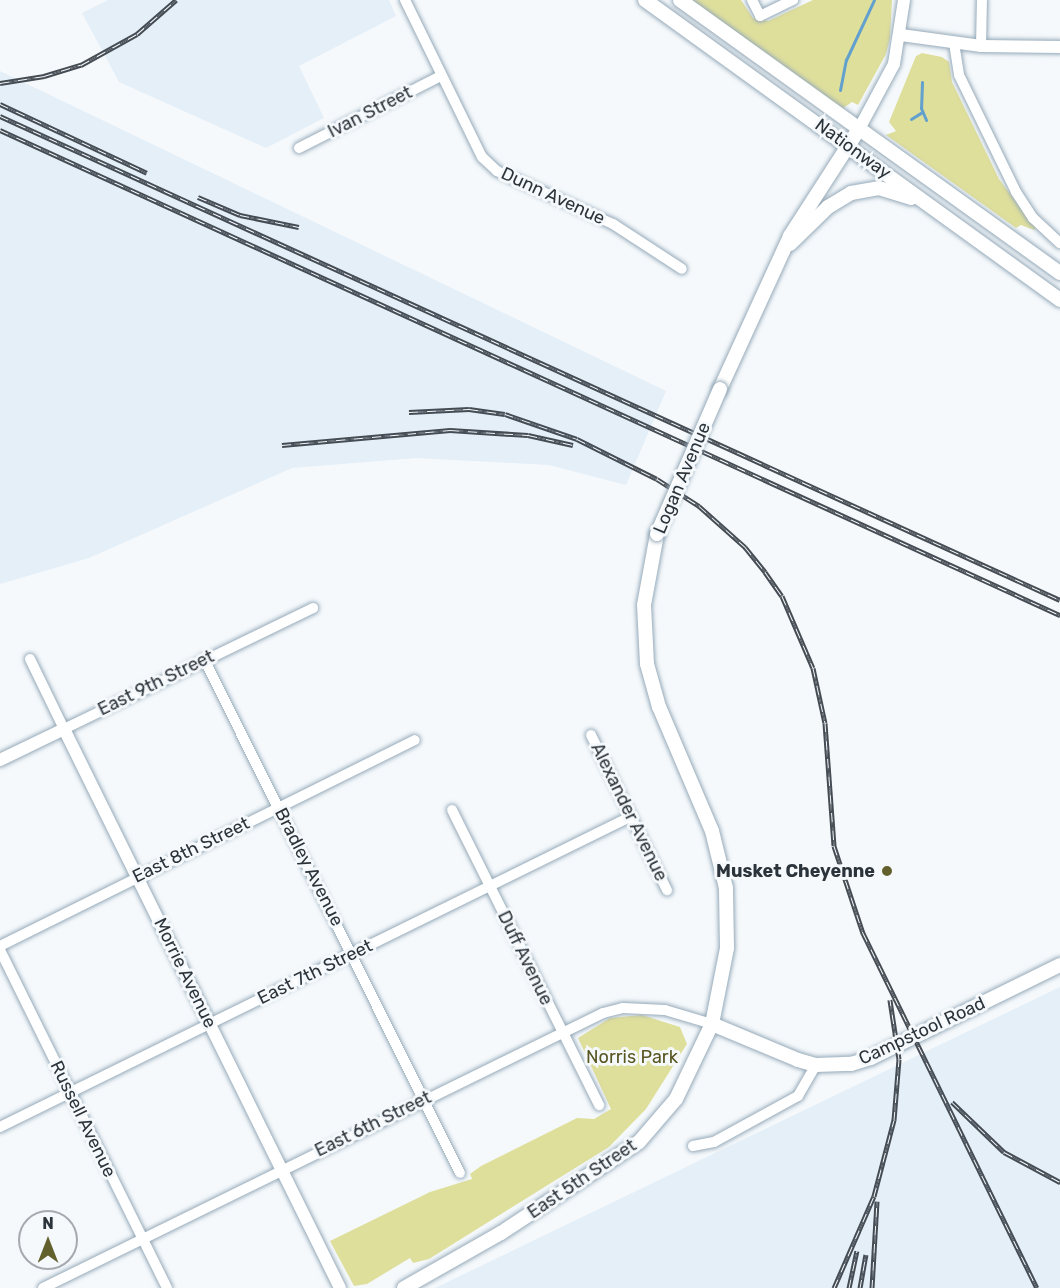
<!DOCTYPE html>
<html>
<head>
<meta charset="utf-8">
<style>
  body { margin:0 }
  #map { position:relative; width:1060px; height:1288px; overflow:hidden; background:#f5f9fc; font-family:Rubik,sans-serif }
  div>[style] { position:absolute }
  .built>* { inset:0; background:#e4eff8 }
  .green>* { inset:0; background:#dfdf9c }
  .stream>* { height:3px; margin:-1.5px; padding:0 1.5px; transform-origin:1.5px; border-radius:1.5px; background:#62a0cd }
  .roads { filter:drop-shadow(0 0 2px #96aab9) drop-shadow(0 0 2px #96aab9) }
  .minor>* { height:10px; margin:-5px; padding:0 5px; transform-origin:5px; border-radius:5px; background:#fff }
  .tertiary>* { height:12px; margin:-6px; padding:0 6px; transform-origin:6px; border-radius:6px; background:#fff }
  .secondary>* { height:14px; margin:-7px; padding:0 7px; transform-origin:7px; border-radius:7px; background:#fff }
  .rail>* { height:5px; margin-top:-2.5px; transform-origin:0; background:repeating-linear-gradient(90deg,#f5f9fc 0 9px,#454c53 0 18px); box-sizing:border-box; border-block:2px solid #454c53 }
  .bridges { filter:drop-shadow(0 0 2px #96aab9) drop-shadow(0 0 2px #96aab9) }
  .secondary-bridge>* { height:14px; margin:-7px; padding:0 7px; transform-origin:7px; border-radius:7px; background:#fff }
  .dots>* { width:16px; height:16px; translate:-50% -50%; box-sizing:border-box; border:3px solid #f5f9fc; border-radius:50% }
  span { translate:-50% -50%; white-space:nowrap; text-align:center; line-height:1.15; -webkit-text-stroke:6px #f5f9fc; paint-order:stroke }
  .street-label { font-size:18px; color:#2c343b }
  .poi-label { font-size:18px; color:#2c343b; font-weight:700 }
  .right { translate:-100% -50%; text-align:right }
  .park-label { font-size:18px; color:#585621 }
  .north { position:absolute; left:18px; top:1210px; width:60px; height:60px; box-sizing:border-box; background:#f5f9fc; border:2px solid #a5aaaf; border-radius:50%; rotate:0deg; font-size:16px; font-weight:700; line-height:24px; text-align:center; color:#2c343b }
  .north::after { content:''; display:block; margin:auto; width:21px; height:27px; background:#62612e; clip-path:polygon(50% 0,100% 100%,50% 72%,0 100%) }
</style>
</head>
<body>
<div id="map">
  <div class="built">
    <div style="clip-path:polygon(108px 0,389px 0,396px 16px,299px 66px,324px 118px,266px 148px,119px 82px,82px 13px)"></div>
    <div style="clip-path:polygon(0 71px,666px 391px,626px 485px,549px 465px,416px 458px,292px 468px,89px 558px,0 584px)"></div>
    <div style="clip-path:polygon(1060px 987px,1060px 1288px,435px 1288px)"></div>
  </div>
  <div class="green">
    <div style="clip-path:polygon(691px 0,741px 0,753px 18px,768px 21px,813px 0,892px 0,890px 38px,886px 54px,858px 105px,852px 102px,842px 109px)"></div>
    <div style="clip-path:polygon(922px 53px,942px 57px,949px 62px,952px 82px,999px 179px,1036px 228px,1034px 230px,1021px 225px,1016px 228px,886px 135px,896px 131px,889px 122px,916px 56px)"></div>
    <div style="clip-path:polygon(642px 1015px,680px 1027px,687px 1044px,646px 1109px,609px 1147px,429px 1259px,413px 1263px,410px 1258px,367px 1284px,354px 1286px,330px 1241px,430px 1192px,472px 1179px,470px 1174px,481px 1166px,577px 1118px,594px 1119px,611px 1109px,578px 1038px,610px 1018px)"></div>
  </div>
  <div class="stream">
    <div style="left:922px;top:82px;width:26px;rotate:92deg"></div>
    <div style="left:921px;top:108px;width:13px;rotate:67deg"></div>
    <div style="left:840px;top:90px;width:31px;rotate:-79deg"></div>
    <div style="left:846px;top:60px;width:66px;rotate:-65deg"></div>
    <div style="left:911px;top:119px;width:13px;rotate:-32deg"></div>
  </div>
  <div class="roads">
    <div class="minor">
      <div style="left:405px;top:0;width:175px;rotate:63.9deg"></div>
      <div style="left:482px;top:157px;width:21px;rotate:43deg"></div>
      <div style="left:497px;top:171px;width:128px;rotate:24.6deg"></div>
      <div style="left:613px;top:224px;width:82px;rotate:33.1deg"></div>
      <div style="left:752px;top:0;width:18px;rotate:63deg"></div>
      <div style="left:760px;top:16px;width:37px;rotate:-26deg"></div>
      <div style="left:954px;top:43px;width:32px;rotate:81deg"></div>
      <div style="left:959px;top:75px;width:130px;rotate:64deg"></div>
      <div style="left:1016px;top:192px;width:31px;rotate:57deg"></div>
      <div style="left:1033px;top:218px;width:37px;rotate:43deg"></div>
      <div style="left:981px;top:46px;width:46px;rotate:-88.8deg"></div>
      <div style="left:299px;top:148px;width:159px;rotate:-26.9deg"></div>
      <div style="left:30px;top:659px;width:78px;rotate:64.1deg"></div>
      <div style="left:64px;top:729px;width:277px;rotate:-25.9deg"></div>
      <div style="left:204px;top:659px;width:574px;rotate:63.52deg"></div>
      <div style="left:591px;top:735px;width:173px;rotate:63.9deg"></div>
      <div style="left:452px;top:810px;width:330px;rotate:63.5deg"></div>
      <div style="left:0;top:946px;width:463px;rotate:-26.4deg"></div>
      <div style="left:0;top:950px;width:377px;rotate:63.7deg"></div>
      <div style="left:0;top:1127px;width:702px;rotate:-26.2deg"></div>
      <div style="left:693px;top:1146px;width:21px;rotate:-11deg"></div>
      <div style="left:714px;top:1142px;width:96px;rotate:-28.7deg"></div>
      <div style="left:798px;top:1096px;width:36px;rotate:-60deg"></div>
      <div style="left:43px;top:1288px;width:624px;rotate:-26.15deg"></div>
      <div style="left:603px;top:1013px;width:21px;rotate:-14deg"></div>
      <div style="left:623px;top:1008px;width:42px;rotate:2.7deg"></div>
      <div style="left:665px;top:1010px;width:49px;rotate:16.6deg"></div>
    </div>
    <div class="tertiary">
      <div style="left:901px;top:35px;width:81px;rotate:7.8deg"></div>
      <div style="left:981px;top:46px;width:79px;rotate:0.7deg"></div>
      <div style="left:859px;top:129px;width:74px;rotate:-61.7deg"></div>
      <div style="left:894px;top:64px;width:65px;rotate:-81.1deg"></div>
      <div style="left:0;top:760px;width:71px;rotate:-25.8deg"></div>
      <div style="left:64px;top:729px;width:623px;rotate:63.72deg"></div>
    </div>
    <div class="secondary">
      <div style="left:645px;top:0;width:512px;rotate:35.86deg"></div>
      <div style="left:680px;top:0;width:468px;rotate:35.7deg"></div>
      <div style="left:790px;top:244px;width:53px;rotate:-44.2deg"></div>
      <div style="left:828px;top:207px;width:27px;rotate:-31deg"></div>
      <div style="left:851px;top:193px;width:28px;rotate:-10deg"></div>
      <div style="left:879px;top:188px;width:34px;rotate:17deg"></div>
      <div style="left:720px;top:389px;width:168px;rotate:-65.4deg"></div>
      <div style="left:790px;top:236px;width:127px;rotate:-57.2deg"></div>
      <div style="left:712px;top:1024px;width:93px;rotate:22.7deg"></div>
      <div style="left:798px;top:1060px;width:19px;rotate:16deg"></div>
      <div style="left:816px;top:1065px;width:35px;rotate:-2deg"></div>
      <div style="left:851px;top:1064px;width:21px;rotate:-17deg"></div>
      <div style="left:871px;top:1058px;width:211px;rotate:-26.2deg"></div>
      <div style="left:404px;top:1288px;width:112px;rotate:-29.6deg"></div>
      <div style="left:501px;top:1233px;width:165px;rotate:-33.4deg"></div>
      <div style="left:639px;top:1142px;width:57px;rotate:-49.3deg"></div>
      <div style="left:676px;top:1099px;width:83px;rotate:-64.4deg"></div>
      <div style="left:712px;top:1024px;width:77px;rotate:-78.8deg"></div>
      <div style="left:727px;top:948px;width:60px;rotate:-91deg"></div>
      <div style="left:726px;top:888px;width:59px;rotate:-103.8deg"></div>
      <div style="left:712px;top:831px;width:135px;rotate:-113.1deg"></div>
      <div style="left:659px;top:707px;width:45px;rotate:-105.6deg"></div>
      <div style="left:647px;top:664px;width:59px;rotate:-92.9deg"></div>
      <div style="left:644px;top:605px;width:72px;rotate:-79.6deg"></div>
    </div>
  </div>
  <div class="rail">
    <div style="left:0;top:83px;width:45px;rotate:-9deg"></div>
    <div style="left:44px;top:76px;width:39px;rotate:-17deg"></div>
    <div style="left:81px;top:65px;width:64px;rotate:-29deg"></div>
    <div style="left:137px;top:34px;width:52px;rotate:-41.1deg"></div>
    <div style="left:0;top:104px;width:162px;rotate:25.1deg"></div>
    <div style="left:0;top:116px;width:1165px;rotate:24.54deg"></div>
    <div style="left:0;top:130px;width:1166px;rotate:24.59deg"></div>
    <div style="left:198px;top:197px;width:46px;rotate:23.2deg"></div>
    <div style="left:240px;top:215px;width:60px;rotate:11.5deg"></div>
    <div style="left:409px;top:412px;width:60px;rotate:-2.9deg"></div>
    <div style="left:469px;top:409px;width:36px;rotate:8deg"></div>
    <div style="left:505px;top:414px;width:76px;rotate:19.1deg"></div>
    <div style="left:577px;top:439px;width:89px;rotate:26.6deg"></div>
    <div style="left:657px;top:479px;width:50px;rotate:32.7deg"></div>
    <div style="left:699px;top:506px;width:62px;rotate:41.7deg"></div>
    <div style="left:745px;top:547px;width:32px;rotate:51deg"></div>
    <div style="left:765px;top:572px;width:29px;rotate:55deg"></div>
    <div style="left:782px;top:596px;width:78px;rotate:66.7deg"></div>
    <div style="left:813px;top:668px;width:56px;rotate:77.7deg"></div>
    <div style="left:825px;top:723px;width:123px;rotate:85.8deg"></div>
    <div style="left:834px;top:846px;width:92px;rotate:71.6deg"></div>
    <div style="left:863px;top:933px;width:395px;rotate:63.9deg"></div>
    <div style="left:282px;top:445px;width:169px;rotate:-5.1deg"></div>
    <div style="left:450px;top:430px;width:78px;rotate:3.7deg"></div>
    <div style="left:528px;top:435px;width:46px;rotate:12.5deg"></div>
    <div style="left:952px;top:1102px;width:72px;rotate:43.9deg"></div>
    <div style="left:1004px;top:1152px;width:64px;rotate:28.2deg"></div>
    <div style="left:834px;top:1288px;width:100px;rotate:-66.5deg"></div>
    <div style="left:874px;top:1196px;width:79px;rotate:-75.3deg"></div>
    <div style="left:894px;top:1120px;width:61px;rotate:-85.3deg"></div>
    <div style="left:899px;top:1059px;width:60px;rotate:-98.7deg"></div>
    <div style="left:849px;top:1288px;width:38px;rotate:-78deg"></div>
    <div style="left:860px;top:1288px;width:34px;rotate:-80deg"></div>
    <div style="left:872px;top:1288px;width:87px;rotate:-86.7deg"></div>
  </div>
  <div class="bridges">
    <div class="secondary-bridge">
      <div style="left:657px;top:534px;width:158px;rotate:-66.5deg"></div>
    </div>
  </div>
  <div class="dots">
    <div style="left:887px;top:871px;background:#62612e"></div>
  </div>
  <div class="street-label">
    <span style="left:370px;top:112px;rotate:-27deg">Ivan Street</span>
    <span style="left:853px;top:149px;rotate:36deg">Nationway</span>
    <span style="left:553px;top:196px;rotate:25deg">Dunn Avenue</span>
    <span style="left:682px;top:478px;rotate:-67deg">Logan Avenue</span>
    <span style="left:156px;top:683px;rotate:-26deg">East 9th Street</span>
    <span style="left:629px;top:812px;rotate:64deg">Alexander Avenue</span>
    <span style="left:191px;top:850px;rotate:-26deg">East 8th Street</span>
    <span style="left:309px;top:867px;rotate:63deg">Bradley Avenue</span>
    <span style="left:525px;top:958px;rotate:64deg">Duff Avenue</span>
    <span style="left:315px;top:972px;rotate:-26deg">East 7th Street</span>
    <span style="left:185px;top:973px;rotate:64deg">Morrie Avenue</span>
    <span style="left:922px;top:1031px;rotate:-25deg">Campstool Road</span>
    <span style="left:83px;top:1119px;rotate:64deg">Russell Avenue</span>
    <span style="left:373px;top:1124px;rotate:-26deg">East 6th Street</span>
    <span style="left:582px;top:1179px;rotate:-34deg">East 5th Street</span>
  </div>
  <div class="poi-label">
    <span class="right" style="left:875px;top:871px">Musket Cheyenne</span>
  </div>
  <div class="park-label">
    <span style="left:632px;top:1057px">Norris Park</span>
  </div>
  <div class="north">N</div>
</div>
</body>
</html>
